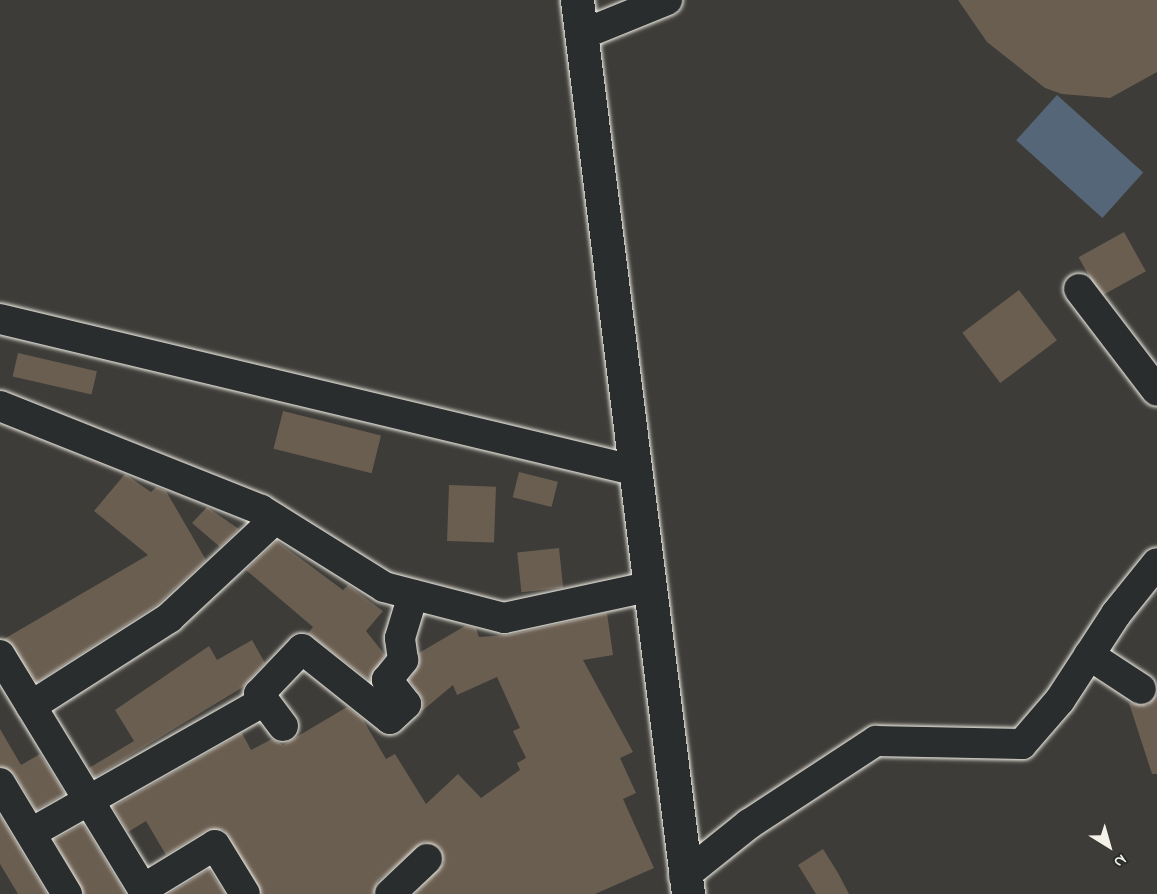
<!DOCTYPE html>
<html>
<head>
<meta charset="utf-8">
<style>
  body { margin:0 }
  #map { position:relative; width:1157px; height:894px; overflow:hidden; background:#3d3c38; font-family:"Indie Flower",sans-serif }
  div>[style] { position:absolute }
  .water>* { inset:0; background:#546677; transform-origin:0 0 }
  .building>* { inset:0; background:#6a5e51; transform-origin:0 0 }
  .roads { filter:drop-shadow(0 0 2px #f4f1e8) drop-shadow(0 0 2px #f4f1e8) }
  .minor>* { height:30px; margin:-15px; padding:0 15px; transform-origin:15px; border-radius:15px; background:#2a2d2e }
  .secondary>* { height:33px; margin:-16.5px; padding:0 16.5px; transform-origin:16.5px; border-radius:16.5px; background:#2a2d2e }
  span { translate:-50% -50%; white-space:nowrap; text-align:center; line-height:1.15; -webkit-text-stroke:4.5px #2a2d2e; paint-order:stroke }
  .north { position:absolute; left:1079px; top:816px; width:60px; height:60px; -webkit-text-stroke:4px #2a2d2e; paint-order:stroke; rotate:143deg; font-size:16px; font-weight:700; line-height:24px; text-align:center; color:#f4f1e8 }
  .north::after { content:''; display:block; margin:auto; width:21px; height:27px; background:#f4f1e8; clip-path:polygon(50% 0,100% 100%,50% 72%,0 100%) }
</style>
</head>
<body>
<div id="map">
  <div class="water">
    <div style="left:1057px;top:95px;width:116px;height:61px;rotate:42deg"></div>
  </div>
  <div class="building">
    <div style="clip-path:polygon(958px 0,1157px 0,1157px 72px,1110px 98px,1062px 94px,1045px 88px,987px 42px)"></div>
    <div style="left:1124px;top:232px;width:45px;height:52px;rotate:61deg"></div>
    <div style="left:1019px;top:290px;width:63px;height:71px;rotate:53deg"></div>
    <div style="left:18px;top:353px;width:81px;height:24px;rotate:13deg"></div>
    <div style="left:283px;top:411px;width:101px;height:39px;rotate:14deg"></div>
    <div style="left:519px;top:472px;width:40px;height:26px;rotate:14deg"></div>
    <div style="clip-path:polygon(125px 474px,151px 492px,156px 487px,166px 491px,206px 560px,158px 604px,37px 682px,4px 639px,148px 555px,94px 511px)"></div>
    <div style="left:449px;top:485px;width:47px;height:56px;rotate:2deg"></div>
    <div style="clip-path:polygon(207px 507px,239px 529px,220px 547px,192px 523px)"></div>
    <div style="clip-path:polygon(277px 541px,343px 590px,348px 585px,383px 611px,366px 631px,385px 655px,370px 681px,308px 633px,313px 627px,246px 570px)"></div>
    <div style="left:559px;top:548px;width:40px;height:42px;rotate:84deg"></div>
    <div style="clip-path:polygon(607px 613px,613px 655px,583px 660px,633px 752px,620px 758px,636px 793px,623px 799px,654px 868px,595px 894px,415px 894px,444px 863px,440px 848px,424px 842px,378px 881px,373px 894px,262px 894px,224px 830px,207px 830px,166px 855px,146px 821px,128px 832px,113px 807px,242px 733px,251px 750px,272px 739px,283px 745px,347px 707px,362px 718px,386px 759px,395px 754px,426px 804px,458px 774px,481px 798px,520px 770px,517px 763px,526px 758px,513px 731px,520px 728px,497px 677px,457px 695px,453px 685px,422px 711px,423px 700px,409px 680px,419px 665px,419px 653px,465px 626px,476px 628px,479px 637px,508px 635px)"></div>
    <div style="clip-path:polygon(252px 640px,265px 663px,243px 687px,95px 777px,89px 768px,134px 741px,115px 710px,209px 646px,217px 660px)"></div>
    <div style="clip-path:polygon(1157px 694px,1157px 774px,1152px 774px,1129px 703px,1148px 705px)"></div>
    <div style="clip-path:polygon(0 729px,21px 765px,40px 754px,65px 794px,36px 810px,14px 774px,0 766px)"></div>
    <div style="clip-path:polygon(0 816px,47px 894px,18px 894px,0 864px)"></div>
    <div style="clip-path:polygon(83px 824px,126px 894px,84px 894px,54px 840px)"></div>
    <div style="clip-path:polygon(823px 849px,838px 873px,849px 894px,816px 894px,798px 865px)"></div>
    <div style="clip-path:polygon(209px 869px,225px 894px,168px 894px)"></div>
  </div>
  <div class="roads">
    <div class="minor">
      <div style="left:581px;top:35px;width:93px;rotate:-22.1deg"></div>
      <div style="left:1079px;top:289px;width:128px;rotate:52.6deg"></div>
      <div style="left:0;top:319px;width:655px;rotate:13.42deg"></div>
      <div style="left:0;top:406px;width:281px;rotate:21.7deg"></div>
      <div style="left:261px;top:510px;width:145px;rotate:32deg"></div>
      <div style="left:384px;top:587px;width:124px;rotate:14.5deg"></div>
      <div style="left:504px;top:618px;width:151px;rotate:-12.2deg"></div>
      <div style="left:0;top:655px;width:280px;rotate:58.6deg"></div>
      <div style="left:1089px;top:655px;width:62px;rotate:33.2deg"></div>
      <div style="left:31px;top:706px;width:164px;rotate:-32.5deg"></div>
      <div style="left:169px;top:618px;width:145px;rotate:-43deg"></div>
      <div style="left:283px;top:726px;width:40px;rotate:-127deg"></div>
      <div style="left:259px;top:694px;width:62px;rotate:-46.3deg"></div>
      <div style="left:302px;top:649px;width:112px;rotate:38.5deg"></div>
      <div style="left:390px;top:719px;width:22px;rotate:-43deg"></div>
      <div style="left:406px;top:704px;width:31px;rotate:-128deg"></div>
      <div style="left:387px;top:680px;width:26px;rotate:-51deg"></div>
      <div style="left:403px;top:660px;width:22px;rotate:-98deg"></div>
      <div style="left:400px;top:638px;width:45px;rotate:-73.2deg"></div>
      <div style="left:0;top:783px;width:130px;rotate:58.9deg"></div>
      <div style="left:31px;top:833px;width:268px;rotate:-29.5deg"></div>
      <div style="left:684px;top:876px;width:83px;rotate:-38.7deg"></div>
      <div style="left:749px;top:824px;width:152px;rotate:-33.2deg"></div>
      <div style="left:876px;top:741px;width:146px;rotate:1.2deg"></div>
      <div style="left:1022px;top:744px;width:58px;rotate:-49.2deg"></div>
      <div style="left:1060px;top:700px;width:103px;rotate:-56.9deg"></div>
      <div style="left:1116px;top:614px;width:65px;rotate:-51.2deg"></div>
      <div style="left:143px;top:889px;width:84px;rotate:-31.4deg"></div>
      <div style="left:215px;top:845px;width:57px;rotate:58.5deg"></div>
      <div style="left:390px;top:894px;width:51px;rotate:-43.4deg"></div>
    </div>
    <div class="secondary">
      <div style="left:577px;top:0;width:901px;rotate:82.92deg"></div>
    </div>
  </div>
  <div class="north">N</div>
</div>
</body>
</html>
